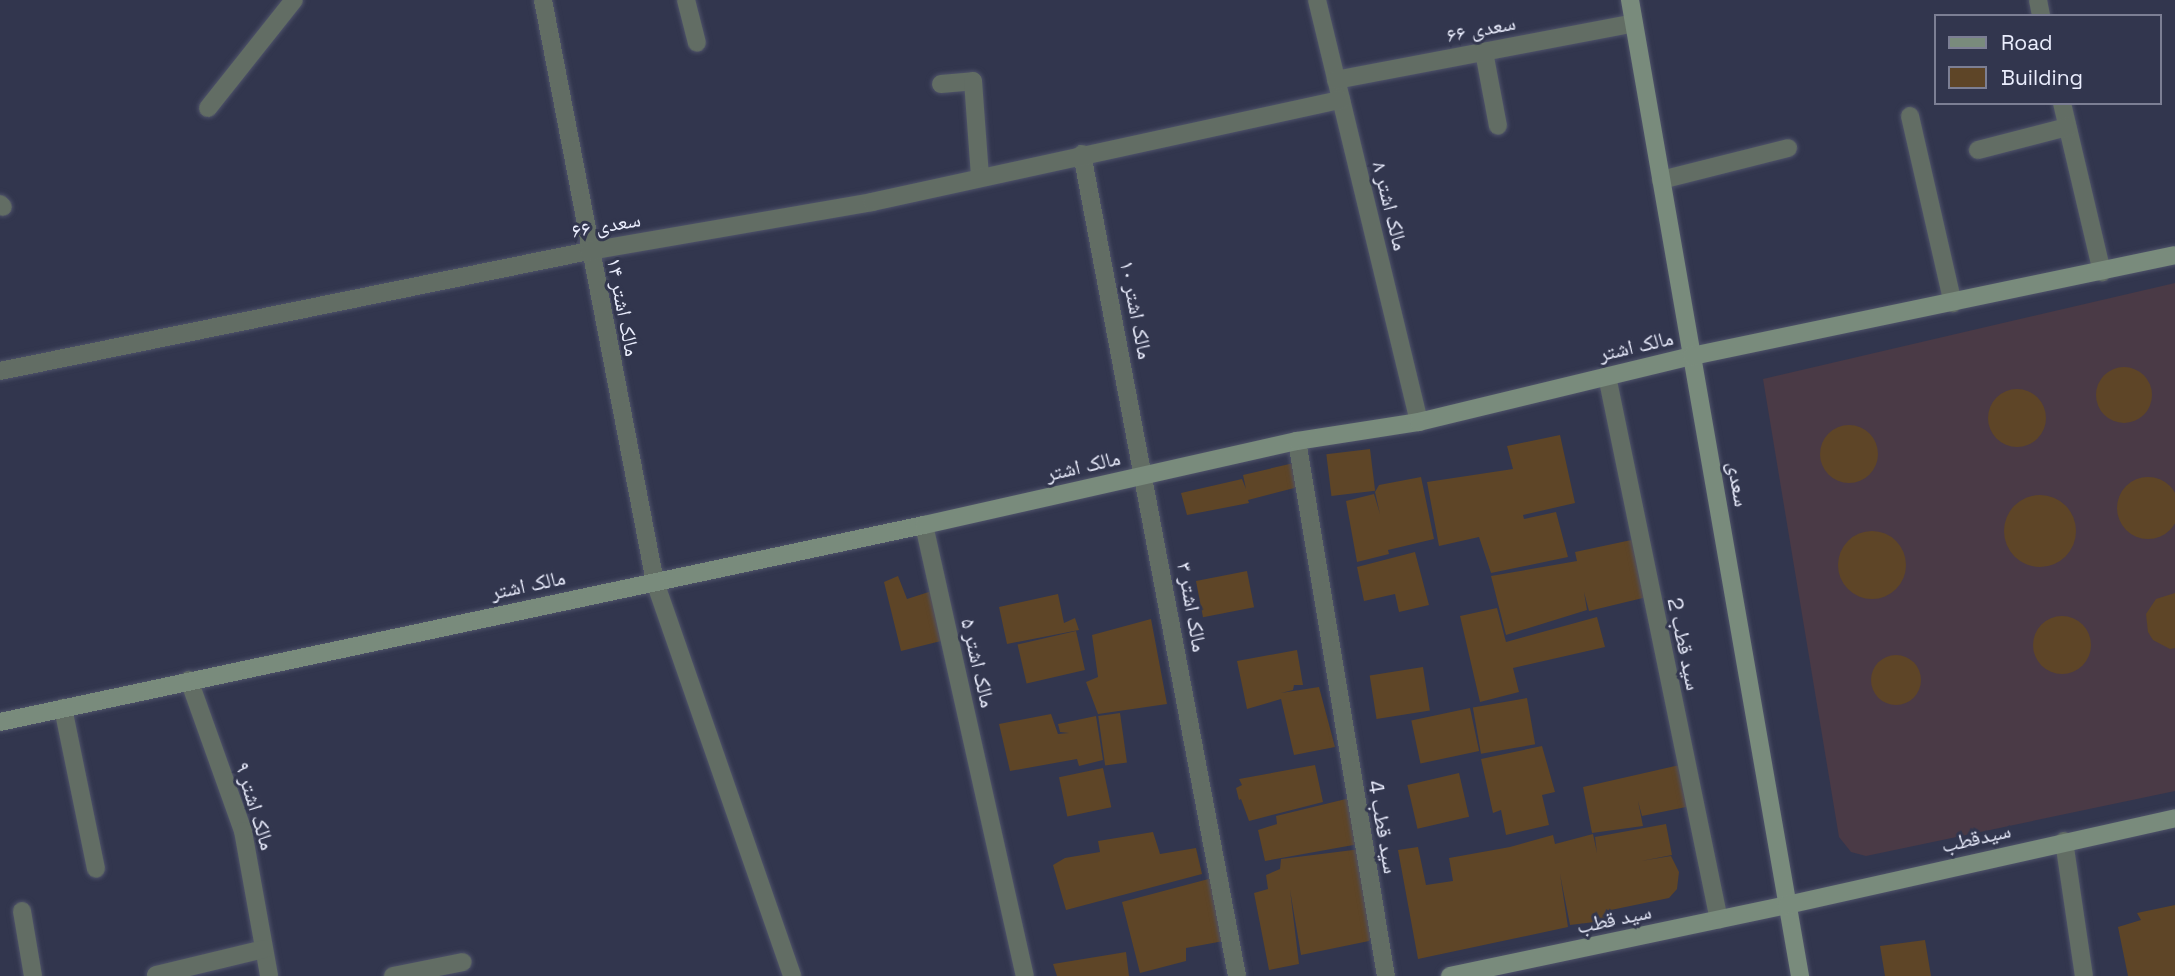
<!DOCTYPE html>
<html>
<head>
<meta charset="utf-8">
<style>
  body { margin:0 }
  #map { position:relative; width:2175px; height:976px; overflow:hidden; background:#32364e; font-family:"Space Grotesk","Noto Naskh Arabic",sans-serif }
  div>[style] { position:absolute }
  .industrial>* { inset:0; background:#4a3a46 }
  .building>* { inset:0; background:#5e4527; transform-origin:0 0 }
  .round { border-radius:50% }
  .roads { filter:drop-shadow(0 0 2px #4f536a) drop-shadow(0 0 2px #4f536a) }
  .street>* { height:18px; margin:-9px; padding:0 9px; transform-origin:9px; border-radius:9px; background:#626d64 }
  .secondary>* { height:18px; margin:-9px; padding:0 9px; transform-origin:9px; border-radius:9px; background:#798b7c }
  span { translate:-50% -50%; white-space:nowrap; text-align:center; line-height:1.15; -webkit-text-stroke:6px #32364e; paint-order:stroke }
  .street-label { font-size:21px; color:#eaedfd }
  .legend { position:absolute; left:1934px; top:14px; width:228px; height:91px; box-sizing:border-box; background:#32364e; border:2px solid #7c7f94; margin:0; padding:9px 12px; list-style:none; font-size:21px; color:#eaedfd }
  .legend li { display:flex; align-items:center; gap:14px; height:35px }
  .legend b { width:35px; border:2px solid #7c7f94 }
</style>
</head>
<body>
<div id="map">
  <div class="industrial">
    <div style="clip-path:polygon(2175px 283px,2175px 791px,1866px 856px,1851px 852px,1839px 837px,1763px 379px)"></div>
  </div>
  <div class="building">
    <div class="round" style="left:2096px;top:367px;width:56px;height:56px"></div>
    <div class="round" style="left:1988px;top:389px;width:58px;height:58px"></div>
    <div class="round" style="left:1820px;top:425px;width:58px;height:58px"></div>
    <div style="clip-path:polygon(1560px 435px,1575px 503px,1523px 515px,1524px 519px,1556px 512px,1568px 557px,1491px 573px,1479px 537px,1439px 546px,1427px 482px,1513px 469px,1507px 446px)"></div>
    <div style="left:1370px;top:449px;width:42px;height:44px;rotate:83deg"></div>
    <div style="clip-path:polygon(1298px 462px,1302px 486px,1248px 500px,1249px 503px,1187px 515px,1181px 493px,1242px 479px,1246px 489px,1243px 475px)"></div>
    <div style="clip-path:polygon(1421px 477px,1434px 539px,1388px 550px,1389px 554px,1357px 562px,1346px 501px,1374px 494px,1380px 514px,1375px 492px,1379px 485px)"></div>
    <div class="round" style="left:2117px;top:477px;width:62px;height:62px"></div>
    <div class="round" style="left:2004px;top:495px;width:72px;height:72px"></div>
    <div class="round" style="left:1838px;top:531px;width:68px;height:68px"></div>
    <div style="clip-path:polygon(1636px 539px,1647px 597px,1589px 611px,1584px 592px,1587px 610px,1506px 635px,1491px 576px,1577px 561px,1575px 552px)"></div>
    <div style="clip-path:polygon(1415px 552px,1429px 605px,1399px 612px,1395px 594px,1364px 601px,1357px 567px)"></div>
    <div style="left:1247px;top:571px;width:37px;height:52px;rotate:79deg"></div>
    <div style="clip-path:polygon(898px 576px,907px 599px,935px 590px,949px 639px,901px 651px,884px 582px)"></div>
    <div style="clip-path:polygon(2175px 593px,2175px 648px,2170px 649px,2153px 640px,2148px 632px,2146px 614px,2156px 599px)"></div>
    <div style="clip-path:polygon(1058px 594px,1064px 623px,1075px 618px,1079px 630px,1007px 644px,999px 607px)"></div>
    <div style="clip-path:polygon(1497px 608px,1506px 642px,1597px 617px,1605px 647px,1513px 668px,1519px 692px,1480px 702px,1460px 616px)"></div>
    <div class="round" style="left:2033px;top:616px;width:58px;height:58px"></div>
    <div style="clip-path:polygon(1151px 619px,1167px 704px,1098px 714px,1086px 682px,1098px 677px,1092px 635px)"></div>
    <div style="left:1076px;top:631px;width:40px;height:60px;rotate:77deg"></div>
    <div style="clip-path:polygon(1297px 650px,1303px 685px,1294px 685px,1293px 690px,1281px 693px,1319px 687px,1335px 747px,1294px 755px,1281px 699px,1247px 709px,1237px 661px)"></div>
    <div class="round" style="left:1871px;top:655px;width:50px;height:50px"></div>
    <div style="left:1423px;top:667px;width:44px;height:54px;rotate:81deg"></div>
    <div style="left:1527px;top:698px;width:47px;height:55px;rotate:80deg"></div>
    <div style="left:1470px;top:708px;width:44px;height:60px;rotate:78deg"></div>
    <div style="left:1120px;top:713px;width:50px;height:22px;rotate:82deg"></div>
    <div style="clip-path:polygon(1051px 714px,1058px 734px,1069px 733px,1060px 732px,1058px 724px,1096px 716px,1103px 760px,1079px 766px,1077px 759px,1010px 771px,999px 724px)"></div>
    <div style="clip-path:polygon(1542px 746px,1555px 792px,1542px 795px,1549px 825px,1506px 835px,1501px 810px,1493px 813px,1481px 759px)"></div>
    <div style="clip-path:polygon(1684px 764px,1691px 806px,1642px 816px,1638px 801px,1643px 826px,1592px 833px,1583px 787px)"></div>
    <div style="clip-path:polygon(1315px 765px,1323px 802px,1249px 821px,1241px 799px,1239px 800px,1236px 788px,1242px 785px,1239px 779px)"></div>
    <div style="left:1103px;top:768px;width:40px;height:45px;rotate:78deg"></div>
    <div style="left:1459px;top:773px;width:45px;height:53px;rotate:77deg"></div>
    <div style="clip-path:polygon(1350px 798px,1359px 844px,1265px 861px,1258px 830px,1277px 824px,1276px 816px)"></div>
    <div style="clip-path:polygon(1666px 824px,1672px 855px,1641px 861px,1671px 856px,1679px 872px,1677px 889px,1669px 898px,1606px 911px,1614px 916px,1611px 920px,1570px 925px,1560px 874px,1568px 927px,1418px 959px,1398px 850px,1418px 847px,1426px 885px,1453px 881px,1449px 858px,1510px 847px,1553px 835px,1555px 844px,1593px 834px,1597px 853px,1595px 837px)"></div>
    <div style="clip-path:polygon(1153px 832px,1160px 854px,1196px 848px,1202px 874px,1066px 910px,1053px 865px,1065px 858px,1100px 852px,1098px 841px)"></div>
    <div style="clip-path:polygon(1361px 849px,1375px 931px,1369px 941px,1301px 955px,1290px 890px,1299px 964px,1269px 970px,1254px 893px,1268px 889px,1266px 875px,1280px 869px,1281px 859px)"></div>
    <div style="clip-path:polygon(1216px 877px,1229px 940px,1186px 948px,1186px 961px,1140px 973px,1122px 902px)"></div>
    <div style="clip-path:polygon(2175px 905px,2175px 976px,2128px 976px,2118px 927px,2141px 920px,2137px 913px)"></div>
    <div style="clip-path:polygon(1925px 940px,1931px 976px,1885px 976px,1880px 946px)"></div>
    <div style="clip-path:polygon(1126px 952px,1129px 976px,1057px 976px,1053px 964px)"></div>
  </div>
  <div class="roads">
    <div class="street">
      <div style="left:543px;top:0;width:593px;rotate:79.11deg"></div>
      <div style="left:655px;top:582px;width:417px;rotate:70.8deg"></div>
      <div style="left:686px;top:0;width:44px;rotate:75.7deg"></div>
      <div style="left:1317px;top:0;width:434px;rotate:76.4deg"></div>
      <div style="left:2038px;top:0;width:16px;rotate:79deg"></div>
      <div style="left:1484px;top:52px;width:75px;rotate:79.3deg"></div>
      <div style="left:1336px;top:80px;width:303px;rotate:-10.8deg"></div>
      <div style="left:941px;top:84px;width:32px;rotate:-5deg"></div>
      <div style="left:973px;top:81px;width:96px;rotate:85.8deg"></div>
      <div style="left:2062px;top:103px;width:174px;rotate:76.7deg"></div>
      <div style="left:208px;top:108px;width:138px;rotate:-51.5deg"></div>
      <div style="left:1910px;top:116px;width:192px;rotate:77.1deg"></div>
      <div style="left:1978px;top:150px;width:92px;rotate:-14.5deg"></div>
      <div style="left:1082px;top:154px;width:836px;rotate:79.32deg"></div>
      <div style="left:1661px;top:180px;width:131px;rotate:-14.1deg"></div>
      <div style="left:0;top:204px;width:4px;rotate:45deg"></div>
      <div style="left:0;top:371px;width:601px;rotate:-11.52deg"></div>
      <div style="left:589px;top:251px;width:287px;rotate:-9.8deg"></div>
      <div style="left:872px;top:202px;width:480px;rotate:-12.3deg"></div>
      <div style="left:1607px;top:376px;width:555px;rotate:78.37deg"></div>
      <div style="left:1297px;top:441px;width:542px;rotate:80.56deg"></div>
      <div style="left:924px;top:525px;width:462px;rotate:77.4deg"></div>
      <div style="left:189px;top:680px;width:160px;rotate:70.3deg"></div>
      <div style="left:243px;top:831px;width:147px;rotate:79.8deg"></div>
      <div style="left:63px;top:708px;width:164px;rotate:78.4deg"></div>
      <div style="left:2064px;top:841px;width:136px;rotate:81.6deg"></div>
      <div style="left:22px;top:911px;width:66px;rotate:80.4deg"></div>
      <div style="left:156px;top:975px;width:111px;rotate:-13.5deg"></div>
      <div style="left:393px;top:976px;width:71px;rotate:-11.3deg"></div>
    </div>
    <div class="secondary">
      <div style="left:1630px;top:0;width:991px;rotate:80.12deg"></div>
      <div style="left:0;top:722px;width:945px;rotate:-12.04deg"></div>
      <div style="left:924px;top:525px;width:382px;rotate:-12.7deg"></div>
      <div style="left:1297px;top:441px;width:123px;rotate:-8.9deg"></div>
      <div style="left:1419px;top:422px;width:281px;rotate:-13.6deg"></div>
      <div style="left:1692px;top:356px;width:493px;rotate:-11.8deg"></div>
      <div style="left:1450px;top:976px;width:344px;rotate:-11.9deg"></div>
      <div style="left:1787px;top:905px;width:398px;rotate:-12.6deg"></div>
    </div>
  </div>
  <div class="street-label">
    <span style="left:1481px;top:29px;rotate:-11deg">سعدی ۶۶</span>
    <span style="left:1390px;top:206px;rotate:76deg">مالک اشتر ۸</span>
    <span style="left:606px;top:225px;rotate:-10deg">سعدی ۶۶</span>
    <span style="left:623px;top:307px;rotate:79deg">مالک اشتر ۱۴</span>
    <span style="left:1136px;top:310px;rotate:79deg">مالک اشتر ۱۰</span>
    <span style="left:1636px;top:346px;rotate:-13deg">مالک اشتر</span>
    <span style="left:1083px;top:466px;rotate:-13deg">مالک اشتر</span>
    <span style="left:1738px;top:484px;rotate:80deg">سعدی</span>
    <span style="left:528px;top:585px;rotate:-12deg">مالک اشتر</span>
    <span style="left:1192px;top:607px;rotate:80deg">مالک اشتر ۳</span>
    <span style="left:1684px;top:644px;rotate:78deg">سید قطب 2</span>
    <span style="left:978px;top:663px;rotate:77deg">مالک اشتر ۵</span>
    <span style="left:255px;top:806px;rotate:73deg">مالک اشتر ۹</span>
    <span style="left:1383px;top:827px;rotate:80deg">سید قطب 4</span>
    <span style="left:1976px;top:838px;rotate:-13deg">سیدقطب</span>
    <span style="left:1614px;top:919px;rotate:-12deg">سید قطب</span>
  </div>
  <ul class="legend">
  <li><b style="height:9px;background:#798b7c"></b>Road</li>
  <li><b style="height:19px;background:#5e4527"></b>Building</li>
  </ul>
</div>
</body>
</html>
